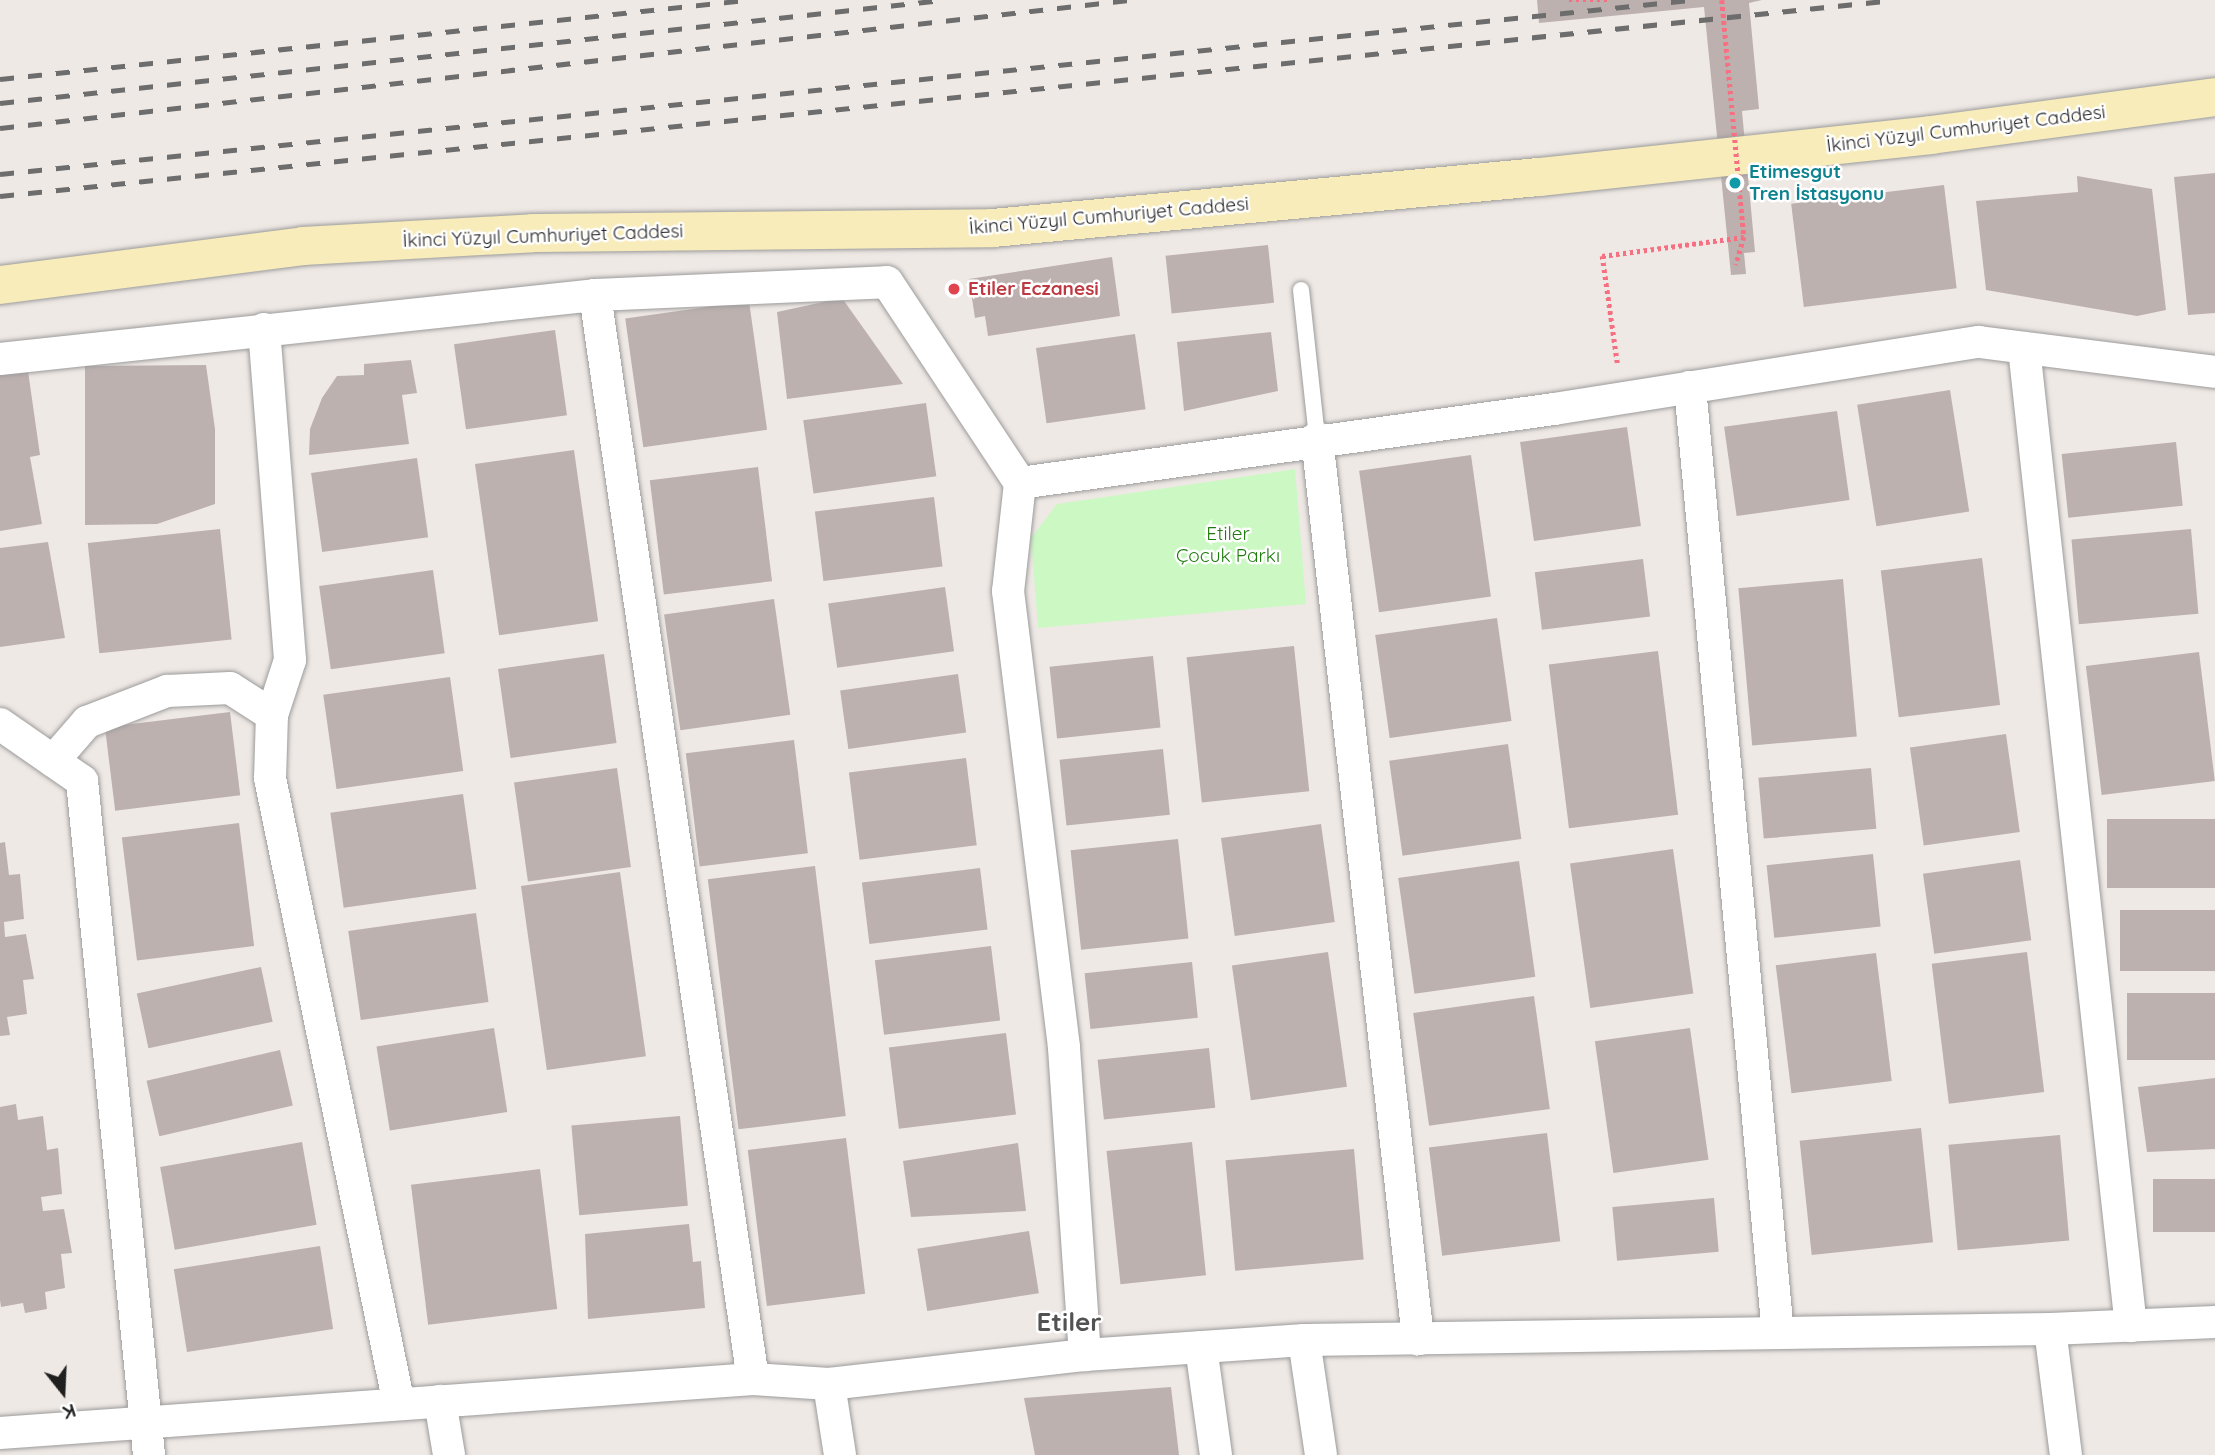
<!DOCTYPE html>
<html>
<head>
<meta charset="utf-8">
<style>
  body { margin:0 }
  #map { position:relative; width:2215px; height:1455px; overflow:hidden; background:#efe9e5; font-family:Quicksand,sans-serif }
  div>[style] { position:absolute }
  .park>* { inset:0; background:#ccf8c4 }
  .building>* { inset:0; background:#bcb1af; transform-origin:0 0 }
  .path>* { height:4.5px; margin-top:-2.25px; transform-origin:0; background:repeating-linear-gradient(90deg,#f67082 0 3.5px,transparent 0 7px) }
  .roads { filter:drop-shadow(0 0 2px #9c9c9c) drop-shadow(0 0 2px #9c9c9c) }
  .service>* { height:16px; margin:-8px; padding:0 8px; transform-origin:8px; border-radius:8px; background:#fff }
  .minor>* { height:32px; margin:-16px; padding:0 16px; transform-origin:16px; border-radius:16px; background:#fff }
  .secondary>* { height:38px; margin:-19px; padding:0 19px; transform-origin:19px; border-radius:19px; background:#f8ecbb }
  .rail>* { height:5px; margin-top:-2.5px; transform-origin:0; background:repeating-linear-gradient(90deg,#6d6d6d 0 14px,transparent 0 28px) }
  .path-bridge>* { height:4.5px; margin-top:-2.25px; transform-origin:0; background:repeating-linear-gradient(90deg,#f67082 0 3.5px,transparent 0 7px) }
  .dots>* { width:19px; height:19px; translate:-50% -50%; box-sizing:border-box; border:4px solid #fff; border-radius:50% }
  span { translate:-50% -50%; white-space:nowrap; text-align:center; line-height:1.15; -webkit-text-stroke:5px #fff; paint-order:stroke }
  .street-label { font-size:19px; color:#1f1f1f }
  .culture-label { font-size:19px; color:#0d838f; font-weight:700 }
  .left { translate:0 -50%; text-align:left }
  .health-label { font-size:19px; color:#be3a42; font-weight:700 }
  .park-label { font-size:19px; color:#207b0f }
  .district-label { font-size:26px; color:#525252; font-weight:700 }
  .north { position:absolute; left:28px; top:1357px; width:70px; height:70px; -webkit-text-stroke:5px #fff; paint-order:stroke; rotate:162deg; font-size:19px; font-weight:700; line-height:28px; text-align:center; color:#1f1f1f }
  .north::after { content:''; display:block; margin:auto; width:24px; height:32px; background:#1f1f1f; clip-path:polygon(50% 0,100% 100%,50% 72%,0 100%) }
</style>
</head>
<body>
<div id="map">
  <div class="park">
    <div style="clip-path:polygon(1295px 469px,1306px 604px,1038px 628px,1031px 538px,1057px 504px)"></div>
  </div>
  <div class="building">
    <div style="clip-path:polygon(1537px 0,1762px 0,1749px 3px,1759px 109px,1742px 111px,1755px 252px,1744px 253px,1746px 274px,1731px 275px,1704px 7px,1539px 23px)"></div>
    <div style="clip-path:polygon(2215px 173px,2215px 313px,2188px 315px,2174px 177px)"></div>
    <div style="clip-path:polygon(2077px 176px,2152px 189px,2166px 310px,2137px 316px,1986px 290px,1976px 201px,2078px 192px)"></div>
    <div style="left:1944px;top:185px;width:104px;height:154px;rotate:83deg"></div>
    <div style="left:1268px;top:245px;width:58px;height:103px;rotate:84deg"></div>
    <div style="clip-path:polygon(1112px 257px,1120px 316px,988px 336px,985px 316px,975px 318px,969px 279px)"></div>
    <div style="clip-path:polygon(842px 298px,903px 384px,787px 399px,777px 312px)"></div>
    <div style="left:749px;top:301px;width:130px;height:125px;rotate:82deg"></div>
    <div style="left:555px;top:330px;width:86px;height:102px;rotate:82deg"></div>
    <div style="clip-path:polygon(1271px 332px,1278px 391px,1184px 411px,1177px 342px)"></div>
    <div style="left:1135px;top:334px;width:76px;height:100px;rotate:82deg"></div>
    <div style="clip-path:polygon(411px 360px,417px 393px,402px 395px,409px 444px,309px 455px,310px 429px,322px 398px,337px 376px,364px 375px,364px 364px)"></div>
    <div style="clip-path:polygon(27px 364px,40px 455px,30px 457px,42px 524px,0 531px,0 367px)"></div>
    <div style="clip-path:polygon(206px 365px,215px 429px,215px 504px,157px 524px,85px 525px,85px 366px)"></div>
    <div style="left:1950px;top:390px;width:123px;height:94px;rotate:81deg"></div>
    <div style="left:926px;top:403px;width:74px;height:124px;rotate:82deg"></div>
    <div style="left:1837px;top:411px;width:90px;height:114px;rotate:82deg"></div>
    <div style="left:1627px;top:427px;width:100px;height:108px;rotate:82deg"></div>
    <div style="left:2176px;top:442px;width:64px;height:115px;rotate:84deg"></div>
    <div style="left:574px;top:450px;width:173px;height:100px;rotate:82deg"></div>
    <div style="left:1471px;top:455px;width:143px;height:113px;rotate:82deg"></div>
    <div style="left:417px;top:458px;width:80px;height:107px;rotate:82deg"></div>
    <div style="left:758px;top:467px;width:115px;height:109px;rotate:83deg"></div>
    <div style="left:934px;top:497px;width:70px;height:120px;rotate:83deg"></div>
    <div style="left:220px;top:529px;width:111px;height:133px;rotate:84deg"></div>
    <div style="left:2191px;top:529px;width:85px;height:120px;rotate:85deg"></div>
    <div style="clip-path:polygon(48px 542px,65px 638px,0 647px,0 548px)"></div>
    <div style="left:1982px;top:558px;width:148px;height:102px;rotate:83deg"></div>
    <div style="left:1643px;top:559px;width:58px;height:109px;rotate:83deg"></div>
    <div style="left:433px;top:570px;width:84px;height:115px;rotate:82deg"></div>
    <div style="left:1843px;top:579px;width:158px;height:105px;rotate:85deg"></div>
    <div style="left:945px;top:587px;width:65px;height:118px;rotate:82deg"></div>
    <div style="left:774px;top:599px;width:117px;height:111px;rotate:82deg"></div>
    <div style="left:1497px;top:618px;width:104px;height:123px;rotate:82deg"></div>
    <div style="left:1294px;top:646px;width:146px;height:108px;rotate:84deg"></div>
    <div style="left:1658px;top:651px;width:165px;height:110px;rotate:83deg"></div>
    <div style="left:2199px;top:652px;width:130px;height:114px;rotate:83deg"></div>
    <div style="left:604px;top:654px;width:90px;height:107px;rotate:82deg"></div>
    <div style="left:1153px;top:656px;width:72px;height:104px;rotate:84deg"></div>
    <div style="left:958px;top:674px;width:59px;height:119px;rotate:82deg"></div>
    <div style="left:450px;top:677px;width:95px;height:128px;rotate:82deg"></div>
    <div style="left:230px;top:712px;width:84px;height:126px;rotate:83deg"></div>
    <div style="left:2006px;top:734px;width:99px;height:97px;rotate:82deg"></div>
    <div style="left:794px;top:740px;width:114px;height:109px;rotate:83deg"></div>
    <div style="left:1508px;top:744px;width:96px;height:120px;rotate:82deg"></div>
    <div style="left:1163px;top:749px;width:66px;height:104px;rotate:84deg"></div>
    <div style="left:966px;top:758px;width:88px;height:118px;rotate:83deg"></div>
    <div style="left:617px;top:768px;width:100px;height:104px;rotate:82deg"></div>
    <div style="left:1871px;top:768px;width:61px;height:113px;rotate:85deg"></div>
    <div style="left:463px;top:794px;width:96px;height:134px;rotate:82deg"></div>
    <div style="left:2215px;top:819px;width:69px;height:108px;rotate:90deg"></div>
    <div style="left:239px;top:823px;width:124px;height:118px;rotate:83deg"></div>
    <div style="left:1321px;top:824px;width:99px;height:101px;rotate:82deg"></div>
    <div style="left:1178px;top:839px;width:100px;height:108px;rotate:84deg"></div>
    <div style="clip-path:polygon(5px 842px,9px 875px,20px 874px,24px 919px,4px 922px,5px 937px,26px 934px,34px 979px,23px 980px,27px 1014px,7px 1017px,10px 1035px,0 1036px,0 843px)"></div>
    <div style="left:1673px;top:849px;width:146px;height:104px;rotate:82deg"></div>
    <div style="left:1873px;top:854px;width:73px;height:107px;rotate:84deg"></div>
    <div style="left:2020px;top:860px;width:81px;height:98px;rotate:82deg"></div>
    <div style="left:1519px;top:861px;width:117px;height:122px;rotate:82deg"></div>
    <div style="left:815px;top:866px;width:252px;height:108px;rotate:83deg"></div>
    <div style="left:980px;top:868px;width:62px;height:119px;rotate:83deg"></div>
    <div style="left:620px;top:872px;width:186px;height:100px;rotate:82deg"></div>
    <div style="left:2215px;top:910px;width:61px;height:95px;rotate:90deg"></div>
    <div style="left:476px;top:913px;width:90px;height:129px;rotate:82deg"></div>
    <div style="left:991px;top:946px;width:75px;height:117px;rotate:83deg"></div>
    <div style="left:1328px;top:952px;width:136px;height:97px;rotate:82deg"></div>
    <div style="left:2027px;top:952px;width:141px;height:96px;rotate:83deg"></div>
    <div style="left:1876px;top:953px;width:129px;height:101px;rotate:83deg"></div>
    <div style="left:1192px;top:962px;width:56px;height:108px;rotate:84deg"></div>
    <div style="left:261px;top:967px;width:56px;height:127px;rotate:78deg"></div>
    <div style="left:2215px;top:993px;width:67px;height:88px;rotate:90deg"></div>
    <div style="left:1534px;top:996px;width:114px;height:122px;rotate:82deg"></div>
    <div style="left:494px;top:1028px;width:85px;height:119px;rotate:81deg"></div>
    <div style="left:1690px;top:1028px;width:133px;height:96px;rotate:82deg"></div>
    <div style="left:1006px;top:1033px;width:82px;height:118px;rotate:83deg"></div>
    <div style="left:1209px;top:1048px;width:60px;height:112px;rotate:84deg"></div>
    <div style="left:280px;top:1050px;width:57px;height:137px;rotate:77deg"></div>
    <div style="clip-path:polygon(2215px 1078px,2215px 1149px,2147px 1152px,2138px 1087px)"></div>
    <div style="clip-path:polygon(16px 1104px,18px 1120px,43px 1116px,47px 1150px,58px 1148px,62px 1194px,41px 1197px,43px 1211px,64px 1209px,72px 1253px,61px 1254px,65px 1288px,45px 1292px,47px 1309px,25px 1313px,23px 1303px,1px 1307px,0 1300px,0 1107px)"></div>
    <div style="left:680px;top:1116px;width:90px;height:109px;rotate:85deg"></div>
    <div style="left:1921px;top:1128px;width:115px;height:122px;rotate:84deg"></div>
    <div style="left:1547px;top:1133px;width:109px;height:119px;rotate:83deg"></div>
    <div style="left:2060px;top:1135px;width:106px;height:112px;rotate:85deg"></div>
    <div style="left:846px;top:1138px;width:157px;height:99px;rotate:83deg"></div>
    <div style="left:302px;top:1142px;width:84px;height:144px;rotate:80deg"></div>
    <div style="left:1192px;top:1142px;width:134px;height:86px;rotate:84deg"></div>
    <div style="clip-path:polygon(1018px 1143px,1026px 1211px,911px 1217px,903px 1161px)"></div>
    <div style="left:1354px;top:1149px;width:111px;height:129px;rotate:85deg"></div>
    <div style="left:540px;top:1169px;width:141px;height:130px;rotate:83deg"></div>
    <div style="left:2215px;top:1179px;width:53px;height:62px;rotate:90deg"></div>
    <div style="left:1714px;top:1198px;width:54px;height:102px;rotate:85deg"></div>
    <div style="clip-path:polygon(689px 1224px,693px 1262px,701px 1261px,705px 1308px,588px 1319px,585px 1234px)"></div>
    <div style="left:1029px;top:1231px;width:63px;height:113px;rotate:81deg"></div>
    <div style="left:320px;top:1246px;width:84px;height:148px;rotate:81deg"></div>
    <div style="clip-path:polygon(1171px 1387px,1179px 1455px,1035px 1455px,1024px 1398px)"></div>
  </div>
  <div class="path">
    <div style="left:1569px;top:0;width:38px"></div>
    <div style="left:1617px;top:363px;width:108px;rotate:-98deg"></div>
    <div style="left:1602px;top:256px;width:143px;rotate:-7.6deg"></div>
  </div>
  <div class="roads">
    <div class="service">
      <div style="left:1301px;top:290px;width:149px;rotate:83.8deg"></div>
    </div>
    <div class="minor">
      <div style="left:595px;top:295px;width:1095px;rotate:81.71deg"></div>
      <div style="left:264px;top:329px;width:332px;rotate:85.5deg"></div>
      <div style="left:290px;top:660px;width:58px;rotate:108.1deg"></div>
      <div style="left:272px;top:715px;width:63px;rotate:91.8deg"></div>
      <div style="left:270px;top:778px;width:639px;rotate:78.36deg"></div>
      <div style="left:2024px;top:348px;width:984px;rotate:83.76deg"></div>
      <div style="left:0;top:359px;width:598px;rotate:-6.14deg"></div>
      <div style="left:595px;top:295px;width:292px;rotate:-2.5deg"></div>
      <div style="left:887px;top:282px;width:241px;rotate:56.5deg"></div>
      <div style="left:1020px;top:483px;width:539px;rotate:-7.89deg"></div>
      <div style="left:1554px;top:409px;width:430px;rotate:-9deg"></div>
      <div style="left:1979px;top:342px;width:238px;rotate:7.2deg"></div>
      <div style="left:1690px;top:387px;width:950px;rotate:84.69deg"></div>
      <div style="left:1317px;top:438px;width:907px;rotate:83.6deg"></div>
      <div style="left:1020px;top:483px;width:109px;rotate:96.3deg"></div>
      <div style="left:1008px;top:591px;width:460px;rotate:83deg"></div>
      <div style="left:1064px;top:1048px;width:308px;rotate:86.1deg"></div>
      <div style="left:0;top:724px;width:100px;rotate:34.8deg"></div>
      <div style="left:82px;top:781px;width:677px;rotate:84.32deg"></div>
      <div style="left:53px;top:761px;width:52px;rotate:-48.9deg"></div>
      <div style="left:87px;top:722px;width:86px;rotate:-21.2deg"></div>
      <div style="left:167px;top:691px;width:63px;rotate:-2.7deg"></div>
      <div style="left:230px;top:688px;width:50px;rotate:32.7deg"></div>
      <div style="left:2050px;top:1329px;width:127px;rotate:82.8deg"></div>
      <div style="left:1304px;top:1340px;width:116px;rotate:81.6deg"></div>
      <div style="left:1201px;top:1347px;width:109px;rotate:82.1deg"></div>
      <div style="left:829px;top:1384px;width:72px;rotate:81.2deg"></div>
      <div style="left:440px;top:1401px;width:55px;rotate:80.5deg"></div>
      <div style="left:0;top:1433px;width:755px;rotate:-4.1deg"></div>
      <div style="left:753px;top:1379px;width:76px;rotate:3.8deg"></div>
      <div style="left:829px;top:1384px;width:258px;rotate:-6.5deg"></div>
      <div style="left:1085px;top:1355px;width:220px;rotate:-3.9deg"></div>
      <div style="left:1304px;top:1340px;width:746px;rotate:-0.84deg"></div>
      <div style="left:2050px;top:1329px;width:165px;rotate:-2.4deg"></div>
    </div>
    <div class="secondary">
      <div style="left:0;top:285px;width:305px;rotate:-7.3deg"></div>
      <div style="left:303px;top:246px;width:230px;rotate:-3.2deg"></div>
      <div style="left:533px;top:233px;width:460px;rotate:-0.6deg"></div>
      <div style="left:993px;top:228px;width:548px;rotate:-5.34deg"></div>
      <div style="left:1539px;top:177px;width:394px;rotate:-6.1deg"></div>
      <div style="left:1931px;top:135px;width:287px;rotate:-7.6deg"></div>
    </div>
  </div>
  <div class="rail">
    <div style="left:0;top:79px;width:750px;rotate:-6.04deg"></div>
    <div style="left:0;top:103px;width:948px;rotate:-6.24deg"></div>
    <div style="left:0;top:128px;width:1136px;rotate:-6.47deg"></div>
    <div style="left:0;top:174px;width:1699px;rotate:-5.88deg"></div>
    <div style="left:0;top:196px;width:1902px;rotate:-5.91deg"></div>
  </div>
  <div class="path-bridge">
    <div style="left:1722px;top:0;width:238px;rotate:84.7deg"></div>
    <div style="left:1744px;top:237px;width:29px;rotate:106deg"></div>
  </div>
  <div class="dots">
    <div style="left:1735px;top:183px;background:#0f9aa8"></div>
    <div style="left:954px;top:289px;background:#e0444e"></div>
  </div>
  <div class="street-label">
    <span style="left:1966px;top:129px;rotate:-7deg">İkinci Yüzyıl Cumhuriyet Caddesi</span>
    <span style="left:1109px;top:216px;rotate:-5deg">İkinci Yüzyıl Cumhuriyet Caddesi</span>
    <span style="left:543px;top:236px;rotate:-2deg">İkinci Yüzyıl Cumhuriyet Caddesi</span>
  </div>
  <div class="culture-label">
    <span class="left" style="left:1749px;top:183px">Etimesgut<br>Tren İstasyonu</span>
  </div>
  <div class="health-label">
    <span class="left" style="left:968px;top:289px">Etiler Eczanesi</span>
  </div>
  <div class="park-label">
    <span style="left:1228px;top:545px">Etiler<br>Çocuk Parkı</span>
  </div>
  <div class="district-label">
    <span style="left:1069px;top:1322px">Etiler</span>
  </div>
  <div class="north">K</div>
</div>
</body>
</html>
